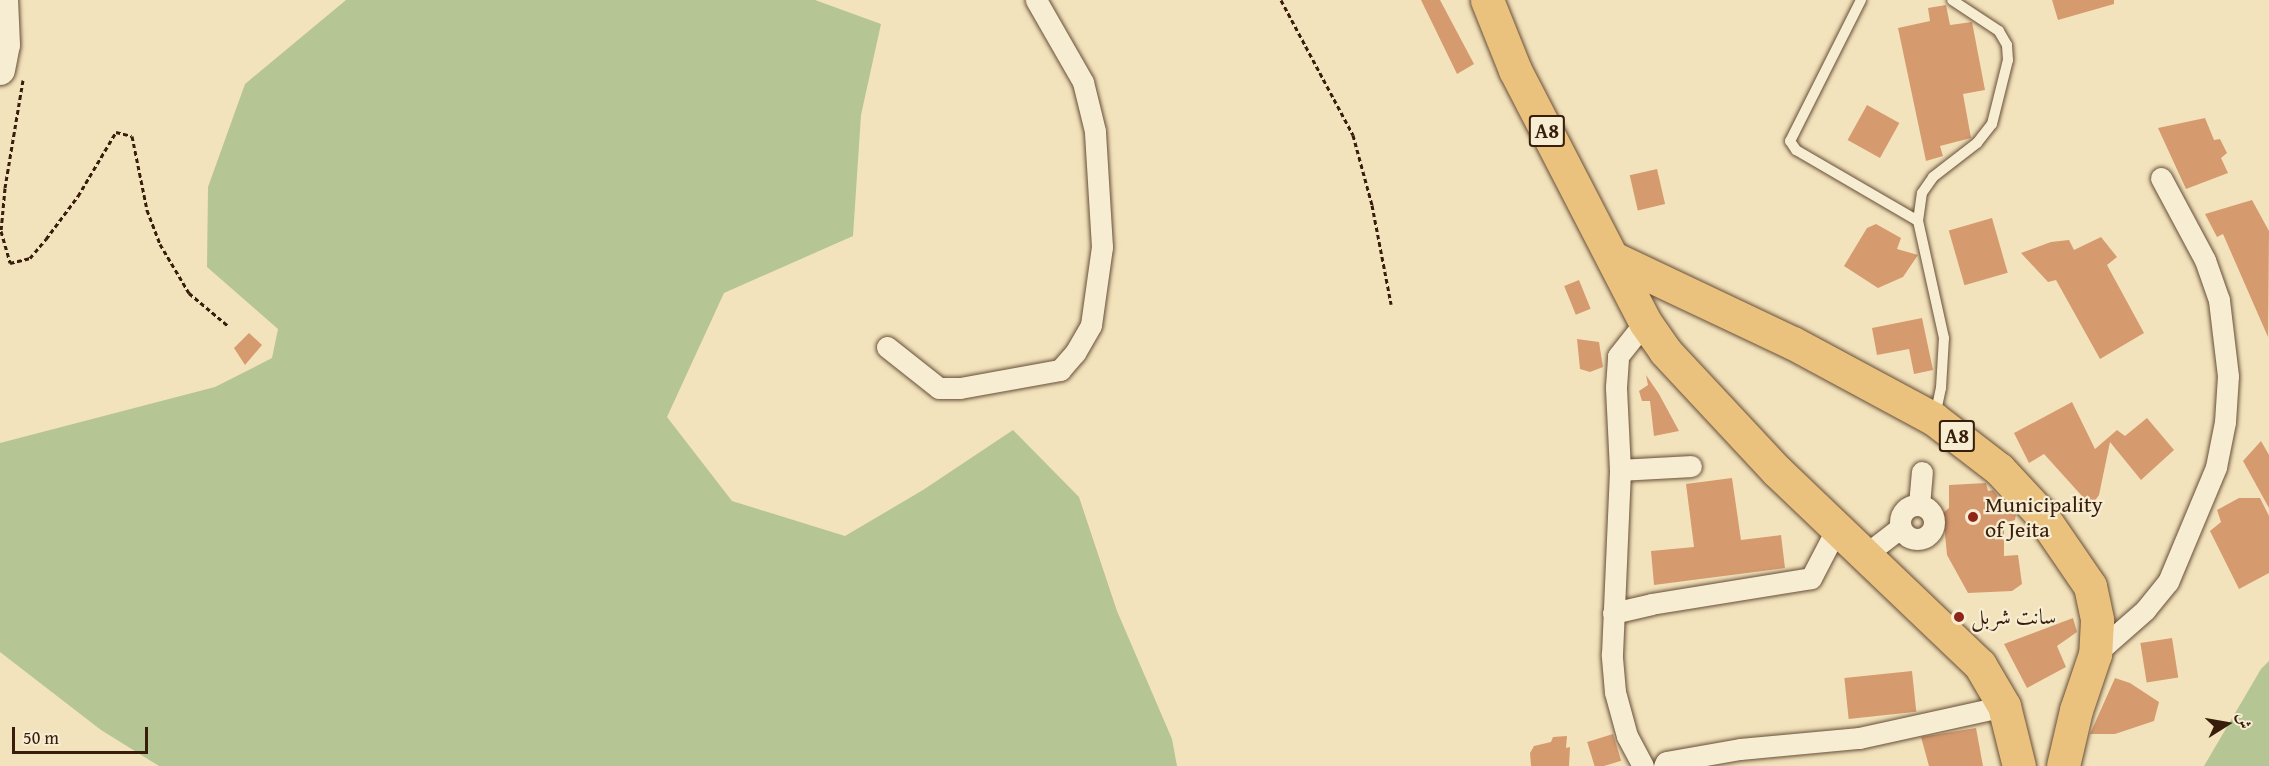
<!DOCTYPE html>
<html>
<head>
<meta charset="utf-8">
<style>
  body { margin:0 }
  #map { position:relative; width:2269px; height:766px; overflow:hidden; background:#f3e3bc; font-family:"Gentium Book Plus",Amiri,serif }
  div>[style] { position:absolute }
  .green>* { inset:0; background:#b6c594 }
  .building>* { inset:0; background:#d69a6f; transform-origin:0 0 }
  .path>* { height:3px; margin-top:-1.5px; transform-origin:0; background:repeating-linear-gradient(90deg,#381d0b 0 4.5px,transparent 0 7.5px) }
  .roads { filter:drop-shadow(0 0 2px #674e37) drop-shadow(0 0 2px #674e37) }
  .lane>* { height:10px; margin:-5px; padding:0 5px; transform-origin:5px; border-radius:5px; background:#f7edd3 }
  .street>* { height:21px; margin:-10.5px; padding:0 10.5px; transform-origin:10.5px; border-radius:10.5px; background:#f7edd3 }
  .street>.ring { margin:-10.5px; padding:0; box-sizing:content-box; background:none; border:21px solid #f7edd3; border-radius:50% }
  .secondary>* { height:30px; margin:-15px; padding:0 15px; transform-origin:15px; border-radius:15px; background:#f7edd3 }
  .highway>* { height:33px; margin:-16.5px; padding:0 16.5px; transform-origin:16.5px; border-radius:16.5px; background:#eac27e }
  .dots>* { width:16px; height:16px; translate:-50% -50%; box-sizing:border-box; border:3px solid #f7edd3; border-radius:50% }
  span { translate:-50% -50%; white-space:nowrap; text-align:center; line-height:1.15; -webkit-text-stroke:4.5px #f7edd3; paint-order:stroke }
  .shield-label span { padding:2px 4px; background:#f7edd3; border:2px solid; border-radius:4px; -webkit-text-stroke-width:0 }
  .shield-label { font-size:21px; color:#381d0b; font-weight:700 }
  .poi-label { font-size:22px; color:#381d0b }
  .left { translate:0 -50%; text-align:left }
  .north { position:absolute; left:2197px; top:694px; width:60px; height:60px; -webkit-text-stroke:4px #f7edd3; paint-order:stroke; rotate:79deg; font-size:16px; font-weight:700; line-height:24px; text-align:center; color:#381d0b }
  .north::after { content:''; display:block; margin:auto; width:21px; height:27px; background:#381d0b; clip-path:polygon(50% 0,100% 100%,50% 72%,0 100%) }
  .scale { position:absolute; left:12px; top:727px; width:136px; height:27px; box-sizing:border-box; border:3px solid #381d0b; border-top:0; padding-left:8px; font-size:18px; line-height:21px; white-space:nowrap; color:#381d0b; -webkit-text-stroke:4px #f7edd3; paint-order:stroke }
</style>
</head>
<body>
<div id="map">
  <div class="green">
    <div style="clip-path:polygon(346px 0,815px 0,881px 24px,861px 115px,853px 236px,724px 293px,667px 417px,732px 501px,845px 536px,923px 490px,1013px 430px,1079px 497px,1117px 611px,1172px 739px,1177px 766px,159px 766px,101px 730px,0 652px,0 443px,215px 387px,272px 358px,278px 329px,207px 267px,208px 187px,245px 84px)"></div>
    <div style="clip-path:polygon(2269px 661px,2269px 766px,2204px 766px,2261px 669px)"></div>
  </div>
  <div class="building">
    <div style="clip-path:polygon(1421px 0,1440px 0,1474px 64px,1457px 74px)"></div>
    <div style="clip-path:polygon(2052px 0,2114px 0,2114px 4px,2058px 20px)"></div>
    <div style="clip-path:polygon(1946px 5px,1950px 25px,1972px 22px,1985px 90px,1963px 94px,1971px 138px,1940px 146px,1943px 156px,1926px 161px,1898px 28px,1930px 21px,1928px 8px)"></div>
    <div style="left:1867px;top:105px;width:37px;height:40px;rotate:29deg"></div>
    <div style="clip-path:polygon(2205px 118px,2214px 140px,2220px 139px,2227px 153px,2221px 158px,2228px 173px,2186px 189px,2158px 128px)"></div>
    <div style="left:1657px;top:169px;width:36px;height:28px;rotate:77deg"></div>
    <div style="clip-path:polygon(2252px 200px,2269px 231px,2268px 337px,2223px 234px,2217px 237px,2205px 214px)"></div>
    <div style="left:1992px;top:218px;width:57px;height:45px;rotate:74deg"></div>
    <div style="clip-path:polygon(1876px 224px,1901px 238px,1897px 249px,1918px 255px,1903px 277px,1878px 288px,1844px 266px,1867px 228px)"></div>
    <div style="clip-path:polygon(2101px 237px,2117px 257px,2107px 265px,2144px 333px,2100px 359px,2056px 280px,2048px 282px,2021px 253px,2051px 242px,2069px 240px,2074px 250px)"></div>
    <div style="left:1579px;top:280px;width:31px;height:16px;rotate:68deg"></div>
    <div style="clip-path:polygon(1922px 318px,1933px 370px,1914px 374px,1909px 349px,1877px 355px,1872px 328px)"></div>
    <div style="clip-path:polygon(249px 333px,262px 345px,245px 365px,234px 348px)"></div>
    <div style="clip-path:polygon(1577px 339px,1599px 342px,1603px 367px,1590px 372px,1580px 369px)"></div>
    <div style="clip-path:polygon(1646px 375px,1659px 394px,1679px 431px,1654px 436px,1650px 401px,1642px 401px,1639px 391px,1648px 385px)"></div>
    <div style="clip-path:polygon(2072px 402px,2095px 449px,2117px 430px,2125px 436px,2147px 418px,2174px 450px,2141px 480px,2110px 442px,2099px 495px,2091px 506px,2044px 454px,2029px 463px,2014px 433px)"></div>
    <div style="clip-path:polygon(2261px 441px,2269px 455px,2269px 508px,2243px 461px)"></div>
    <div style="clip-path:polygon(1732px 478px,1741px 540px,1781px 535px,1785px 568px,1654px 585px,1651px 551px,1694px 547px,1686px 484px)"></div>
    <div style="clip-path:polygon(1986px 483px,1988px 491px,1993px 490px,1997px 495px,1998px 502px,2005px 503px,2016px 514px,2015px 520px,2004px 523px,2004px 556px,2018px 555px,2022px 584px,2012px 591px,1968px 593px,1947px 555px,1943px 513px,1949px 508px,1949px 485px)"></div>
    <div style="clip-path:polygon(2239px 498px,2260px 498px,2269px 516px,2269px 573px,2239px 589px,2210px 531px,2221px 522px,2217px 510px)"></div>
    <div style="clip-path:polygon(2073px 618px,2077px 632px,2057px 646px,2066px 667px,2027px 688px,2004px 644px)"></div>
    <div style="left:2172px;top:638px;width:40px;height:32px;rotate:81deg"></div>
    <div style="left:1912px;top:671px;width:41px;height:68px;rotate:84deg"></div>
    <div style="clip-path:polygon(2115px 678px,2130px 683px,2159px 702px,2154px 721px,2115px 734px,2090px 734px)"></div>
    <div style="clip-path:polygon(1976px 728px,1983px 766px,1929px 766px,1921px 737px)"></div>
    <div style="left:1613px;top:734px;width:28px;height:27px;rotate:73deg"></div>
    <div style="clip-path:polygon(1567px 736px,1566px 748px,1570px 747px,1569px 766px,1531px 766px,1530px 753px,1534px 746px,1551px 742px,1553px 737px)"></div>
  </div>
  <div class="path">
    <div style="left:1281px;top:0;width:153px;rotate:61.9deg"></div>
    <div style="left:1353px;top:135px;width:73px;rotate:74.8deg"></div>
    <div style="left:1372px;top:205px;width:101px;rotate:79.1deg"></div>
    <div style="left:23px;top:80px;width:109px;rotate:99.5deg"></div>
    <div style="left:5px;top:188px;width:43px;rotate:95.3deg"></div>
    <div style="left:1px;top:231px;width:33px;rotate:74deg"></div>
    <div style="left:10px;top:263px;width:21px;rotate:-14deg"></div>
    <div style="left:30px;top:258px;width:25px;rotate:-50deg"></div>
    <div style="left:46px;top:239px;width:54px;rotate:-53.3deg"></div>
    <div style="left:78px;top:196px;width:74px;rotate:-59.3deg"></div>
    <div style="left:116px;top:132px;width:16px;rotate:14deg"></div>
    <div style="left:132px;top:136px;width:76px;rotate:78.5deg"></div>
    <div style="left:147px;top:210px;width:36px;rotate:69deg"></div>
    <div style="left:160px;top:244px;width:57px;rotate:59.4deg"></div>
    <div style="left:189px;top:293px;width:50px;rotate:40.1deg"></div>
  </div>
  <div class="roads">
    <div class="lane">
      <div style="left:1861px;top:0;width:158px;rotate:116.7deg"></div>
      <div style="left:1790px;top:141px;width:11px;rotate:56deg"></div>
      <div style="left:1796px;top:150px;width:141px;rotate:30.2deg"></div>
      <div style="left:1935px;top:416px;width:29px;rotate:-78deg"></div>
      <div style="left:1941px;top:388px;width:50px;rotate:-86.6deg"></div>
      <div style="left:1944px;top:338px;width:120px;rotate:-102.5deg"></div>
      <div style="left:1918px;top:221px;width:28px;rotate:-82deg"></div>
      <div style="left:1922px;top:193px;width:19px;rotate:-55deg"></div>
      <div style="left:1933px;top:177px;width:56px;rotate:-37.7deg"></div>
      <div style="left:1977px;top:143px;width:24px;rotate:-52deg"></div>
      <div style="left:1992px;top:124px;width:66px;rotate:-76deg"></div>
      <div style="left:2008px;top:60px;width:15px;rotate:-94deg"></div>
      <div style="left:2007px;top:45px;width:16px;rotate:-120deg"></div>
      <div style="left:1999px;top:31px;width:56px;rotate:-146.6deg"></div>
    </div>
    <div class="street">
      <div style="left:887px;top:347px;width:66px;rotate:38.3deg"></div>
      <div style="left:939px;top:388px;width:21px"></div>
      <div style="left:960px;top:388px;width:102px;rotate:-10.2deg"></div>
      <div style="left:1060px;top:370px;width:23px;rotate:-49deg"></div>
      <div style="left:1075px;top:353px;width:32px;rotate:-60deg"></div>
      <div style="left:1091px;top:325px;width:79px;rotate:-82deg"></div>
      <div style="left:1102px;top:247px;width:116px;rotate:-93.5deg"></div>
      <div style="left:1095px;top:131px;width:50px;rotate:-103.8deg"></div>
      <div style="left:1083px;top:82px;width:95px;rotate:-119.8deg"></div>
      <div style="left:1620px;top:470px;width:71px;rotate:-3.2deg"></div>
      <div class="ring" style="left:1900px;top:505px;width:13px;height:13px"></div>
      <div style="left:1919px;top:505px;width:33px;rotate:-85deg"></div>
      <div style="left:1865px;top:555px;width:44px;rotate:-37.6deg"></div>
      <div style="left:1613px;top:613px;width:39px;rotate:-13deg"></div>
      <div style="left:1651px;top:604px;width:162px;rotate:-9.2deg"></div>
      <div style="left:1811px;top:578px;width:56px;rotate:-62.5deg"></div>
      <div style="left:2095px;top:654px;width:67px;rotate:-41.3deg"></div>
      <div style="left:2145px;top:610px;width:36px;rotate:-51deg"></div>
      <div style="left:2168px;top:582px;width:125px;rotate:-67.3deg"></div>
      <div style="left:2216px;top:467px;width:46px;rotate:-78.7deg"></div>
      <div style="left:2225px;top:422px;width:46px;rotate:-86.3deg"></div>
      <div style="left:2228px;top:376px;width:77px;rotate:-96.8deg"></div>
      <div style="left:2219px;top:300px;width:42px;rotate:-109.3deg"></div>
      <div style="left:2205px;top:260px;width:93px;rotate:-118.2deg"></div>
      <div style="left:1643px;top:766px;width:34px;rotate:-118deg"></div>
      <div style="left:1627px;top:736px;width:46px;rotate:-105.3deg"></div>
      <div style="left:1615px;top:692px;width:38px;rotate:-95deg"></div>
      <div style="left:1612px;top:654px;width:184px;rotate:-87.5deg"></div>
      <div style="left:1620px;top:470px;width:83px;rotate:-92.8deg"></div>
      <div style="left:1616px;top:387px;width:31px;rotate:-86deg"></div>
      <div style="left:1618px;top:356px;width:43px;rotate:-51.5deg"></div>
      <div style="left:1664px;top:766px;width:4px;rotate:-63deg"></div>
      <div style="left:1666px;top:762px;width:75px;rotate:-10deg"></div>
      <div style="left:1740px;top:749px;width:120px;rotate:-5.3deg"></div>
      <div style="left:1859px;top:738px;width:148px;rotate:-12.4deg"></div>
    </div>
    <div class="secondary">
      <div style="left:0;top:70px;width:25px;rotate:-79deg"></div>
      <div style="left:5px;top:45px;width:45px;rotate:-92.5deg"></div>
    </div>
    <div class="highway">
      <div style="left:1487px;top:0;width:75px;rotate:68.2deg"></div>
      <div style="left:1515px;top:70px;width:284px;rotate:62.7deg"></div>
      <div style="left:1645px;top:322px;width:35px;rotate:55deg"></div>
      <div style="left:1665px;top:351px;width:164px;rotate:47deg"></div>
      <div style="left:1777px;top:471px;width:281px;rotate:43.7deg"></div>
      <div style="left:1980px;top:665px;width:48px;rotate:59.7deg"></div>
      <div style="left:2004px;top:706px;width:62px;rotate:76deg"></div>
      <div style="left:1613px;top:258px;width:199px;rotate:25.3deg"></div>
      <div style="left:1793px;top:343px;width:160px;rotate:28.3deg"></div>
      <div style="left:1934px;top:419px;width:82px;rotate:37.6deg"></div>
      <div style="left:1999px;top:469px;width:60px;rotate:47deg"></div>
      <div style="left:2040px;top:513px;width:88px;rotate:55.6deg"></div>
      <div style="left:2090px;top:586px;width:35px;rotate:78deg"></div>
      <div style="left:2097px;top:620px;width:34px;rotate:93deg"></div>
      <div style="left:2095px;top:654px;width:59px;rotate:108.7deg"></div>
      <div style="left:2076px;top:710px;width:57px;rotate:103.1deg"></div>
    </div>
  </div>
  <div class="dots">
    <div style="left:1973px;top:517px;background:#8f2418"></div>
    <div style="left:1959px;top:617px;background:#8f2418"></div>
  </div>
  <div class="shield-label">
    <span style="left:1547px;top:131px">A8</span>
    <span style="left:1957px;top:436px">A8</span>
  </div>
  <div class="poi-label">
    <span class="left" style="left:1985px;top:517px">Municipality<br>of Jeita</span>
    <span class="left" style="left:1971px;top:617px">سانت شربل</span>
  </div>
  <div class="north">ش</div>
  <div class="scale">50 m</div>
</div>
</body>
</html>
